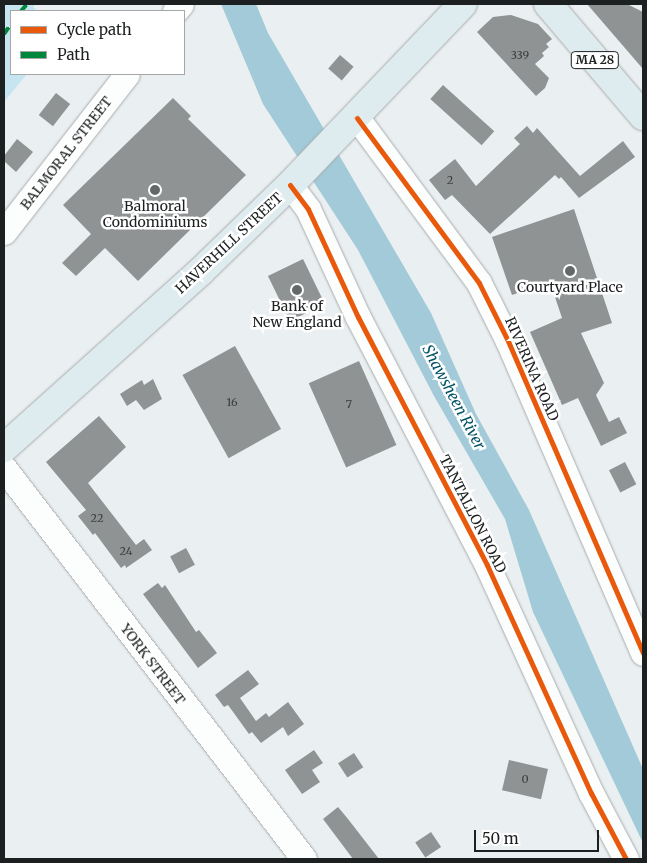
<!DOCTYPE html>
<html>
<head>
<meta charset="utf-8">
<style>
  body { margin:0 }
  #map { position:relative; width:647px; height:863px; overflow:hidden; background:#eaeff1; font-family:Merriweather,serif }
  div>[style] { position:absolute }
  .green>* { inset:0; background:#c6e5f0 }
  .water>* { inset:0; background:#a2cad8 }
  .building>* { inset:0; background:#8f9394; transform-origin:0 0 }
  .roads { filter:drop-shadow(0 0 1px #a9acad) drop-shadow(0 0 1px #a9acad) }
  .minor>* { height:25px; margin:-12.5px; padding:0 12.5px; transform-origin:12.5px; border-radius:12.5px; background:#fcfdfd }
  .major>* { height:28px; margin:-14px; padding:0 14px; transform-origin:14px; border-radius:14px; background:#dfecef }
  .quiet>* { height:4px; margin-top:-2px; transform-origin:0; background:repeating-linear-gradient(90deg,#00873e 0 8px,transparent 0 12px) }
  .cycleway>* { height:5px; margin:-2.5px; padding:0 2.5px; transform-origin:2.5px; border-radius:2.5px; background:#e8590c }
  .dots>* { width:14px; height:14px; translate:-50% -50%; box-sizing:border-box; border:2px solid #fff; border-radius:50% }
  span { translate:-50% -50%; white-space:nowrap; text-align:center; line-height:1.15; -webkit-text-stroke:5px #fff; paint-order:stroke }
  .number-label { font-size:11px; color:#3a3d3e }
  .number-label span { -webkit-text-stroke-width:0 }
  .shield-label span { padding:1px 4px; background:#fff; border:1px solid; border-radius:4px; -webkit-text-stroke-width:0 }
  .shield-label { font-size:12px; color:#1d2021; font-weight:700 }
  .street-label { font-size:14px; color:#1d2021 }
  .poi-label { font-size:14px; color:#1d2021 }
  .water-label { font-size:15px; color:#015165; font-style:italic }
  .frame { position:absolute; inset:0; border:5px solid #1d2021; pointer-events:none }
  .legend { position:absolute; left:10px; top:10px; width:175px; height:65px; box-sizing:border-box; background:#fff; border:1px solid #a5a6a6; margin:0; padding:6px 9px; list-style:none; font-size:15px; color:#1d2021 }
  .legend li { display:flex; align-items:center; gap:10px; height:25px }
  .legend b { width:25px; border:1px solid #a5a6a6 }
  .scale { position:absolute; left:474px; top:830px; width:125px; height:22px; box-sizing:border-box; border:2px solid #1d2021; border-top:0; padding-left:6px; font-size:15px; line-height:18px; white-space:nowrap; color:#1d2021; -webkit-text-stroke:4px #fff; paint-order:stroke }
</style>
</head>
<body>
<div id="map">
  <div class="green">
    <div style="clip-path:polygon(4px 4px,35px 4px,33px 7px,38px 11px,11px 11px,11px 74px,27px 74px,4px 102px)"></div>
  </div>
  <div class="water">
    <div style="clip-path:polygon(221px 4px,256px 4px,268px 33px,431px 313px,476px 414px,529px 510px,643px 769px,643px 843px,533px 612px,505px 519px,434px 396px,358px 250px,263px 104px)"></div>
  </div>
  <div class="building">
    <div style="clip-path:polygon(587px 4px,627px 4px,643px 12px,643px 69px)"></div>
    <div style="clip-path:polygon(511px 15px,538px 24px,552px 39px,546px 44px,549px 47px,542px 53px,544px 56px,535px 64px,549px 78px,545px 88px,536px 96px,477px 32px,493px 17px)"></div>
    <div style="left:340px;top:55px;width:18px;height:18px;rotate:41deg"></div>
    <div style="left:443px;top:85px;width:69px;height:19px;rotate:42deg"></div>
    <div style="left:56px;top:93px;width:18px;height:28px;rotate:38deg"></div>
    <div style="clip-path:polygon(173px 98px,191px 116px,188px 119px,246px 175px,138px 281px,105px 248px,76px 276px,62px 263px,91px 234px,63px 205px)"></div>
    <div style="clip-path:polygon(527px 126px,533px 133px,537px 128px,580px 176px,623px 141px,635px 157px,579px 198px,561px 177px,559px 179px,555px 175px,490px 234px,452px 195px,445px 200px,429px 180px,455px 159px,476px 186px,520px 144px,514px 138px)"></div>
    <div style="clip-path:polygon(17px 139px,33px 152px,16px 172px,4px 161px,4px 156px)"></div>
    <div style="clip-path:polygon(574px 209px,612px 323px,581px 333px,604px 383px,596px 395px,609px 422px,619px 417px,627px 433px,601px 446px,578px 398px,562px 405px,530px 332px,562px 318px,550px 282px,512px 295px,492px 237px)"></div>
    <div style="left:303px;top:259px;width:50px;height:39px;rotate:64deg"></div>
    <div style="left:235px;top:346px;width:95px;height:60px;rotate:61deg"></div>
    <div style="left:359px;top:361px;width:92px;height:55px;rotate:66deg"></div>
    <div style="clip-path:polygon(153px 379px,162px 399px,144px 410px,136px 400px,127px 406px,120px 394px,142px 380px,144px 385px)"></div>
    <div style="clip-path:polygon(99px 416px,126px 447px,88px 483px,136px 545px,144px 539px,152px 550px,126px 568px,125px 565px,121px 568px,95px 533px,93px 535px,78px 516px,86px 510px,46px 462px)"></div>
    <div style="left:625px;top:462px;width:25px;height:18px;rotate:63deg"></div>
    <div style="left:186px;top:548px;width:19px;height:18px;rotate:62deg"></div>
    <div style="clip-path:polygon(158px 583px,162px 588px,165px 585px,196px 632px,199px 630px,217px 653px,198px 668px,143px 594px)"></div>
    <div style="clip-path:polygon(248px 670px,259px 684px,240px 698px,256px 721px,266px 713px,269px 717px,288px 702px,304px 724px,288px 736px,283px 727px,261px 743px,252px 732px,249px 734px,228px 705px,224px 707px,215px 695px)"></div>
    <div style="clip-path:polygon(314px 750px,323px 763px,312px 770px,320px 782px,302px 794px,285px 770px)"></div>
    <div style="left:354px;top:753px;width:17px;height:19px;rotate:57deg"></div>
    <div style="left:509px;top:760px;width:40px;height:31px;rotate:13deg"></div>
    <div style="clip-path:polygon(338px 807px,348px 819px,379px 859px,353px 859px,323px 819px)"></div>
    <div style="left:431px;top:832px;width:18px;height:19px;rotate:56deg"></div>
  </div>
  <div class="roads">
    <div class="minor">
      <div style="left:175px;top:11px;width:9px;rotate:-49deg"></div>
      <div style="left:357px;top:118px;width:205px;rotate:53.5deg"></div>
      <div style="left:479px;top:283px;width:65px;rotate:63.4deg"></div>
      <div style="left:508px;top:341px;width:340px;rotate:66.6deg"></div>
      <div style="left:290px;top:185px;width:30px;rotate:53deg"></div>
      <div style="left:308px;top:209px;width:119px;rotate:65.2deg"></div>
      <div style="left:358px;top:317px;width:280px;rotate:62.5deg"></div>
      <div style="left:487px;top:565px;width:251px;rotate:65.5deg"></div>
      <div style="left:591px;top:793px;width:75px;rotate:62.1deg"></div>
      <div style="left:4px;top:232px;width:200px;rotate:-52.1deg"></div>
      <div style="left:4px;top:468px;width:493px;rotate:52.5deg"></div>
    </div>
    <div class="major">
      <div style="left:548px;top:4px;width:147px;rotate:49.7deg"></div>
      <div style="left:4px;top:448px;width:263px;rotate:-41.9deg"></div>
      <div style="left:200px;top:272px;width:125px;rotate:-44deg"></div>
      <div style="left:290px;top:185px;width:250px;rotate:-46.3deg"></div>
    </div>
  </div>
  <div class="quiet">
    <div style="left:21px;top:11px;width:9px;rotate:-49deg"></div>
    <div style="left:4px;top:34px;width:12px;rotate:-55deg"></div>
  </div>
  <div class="cycleway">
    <div style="left:357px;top:118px;width:205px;rotate:53.5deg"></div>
    <div style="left:479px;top:283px;width:65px;rotate:63.4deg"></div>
    <div style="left:508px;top:341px;width:340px;rotate:66.6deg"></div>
    <div style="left:290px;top:185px;width:30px;rotate:53deg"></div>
    <div style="left:308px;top:209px;width:119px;rotate:65.2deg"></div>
    <div style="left:358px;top:317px;width:280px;rotate:62.5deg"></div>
    <div style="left:487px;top:565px;width:251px;rotate:65.5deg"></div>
    <div style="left:591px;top:793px;width:75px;rotate:62.1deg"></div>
  </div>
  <div class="dots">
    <div style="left:155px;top:190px;background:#65686a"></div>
    <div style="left:570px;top:271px;background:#65686a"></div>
    <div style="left:297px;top:290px;background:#65686a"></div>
  </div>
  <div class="number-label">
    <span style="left:520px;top:55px">339</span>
    <span style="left:450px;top:180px">2</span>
    <span style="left:232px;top:402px">16</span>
    <span style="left:349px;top:404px">7</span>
    <span style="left:97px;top:518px">22</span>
    <span style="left:126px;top:551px">24</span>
    <span style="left:525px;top:779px">0</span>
  </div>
  <div class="shield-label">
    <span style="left:595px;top:60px">MA 28</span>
  </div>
  <div class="street-label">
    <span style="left:66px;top:153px;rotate:-52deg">BALMORAL STREET</span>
    <span style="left:229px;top:243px;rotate:-43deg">HAVERHILL STREET</span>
    <span style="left:532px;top:369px;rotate:66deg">RIVERINA ROAD</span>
    <span style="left:473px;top:514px;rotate:63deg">TANTALLON ROAD</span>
    <span style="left:153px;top:664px;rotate:53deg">YORK STREET</span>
  </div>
  <div class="poi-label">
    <span style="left:155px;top:214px">Balmoral<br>Condominiums</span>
    <span style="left:570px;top:287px">Courtyard Place</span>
    <span style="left:297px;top:314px">Bank of<br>New England</span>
  </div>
  <div class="water-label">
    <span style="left:454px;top:397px;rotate:62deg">Shawsheen River</span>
  </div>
  <div class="frame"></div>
  <ul class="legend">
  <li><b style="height:6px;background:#e8590c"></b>Cycle path</li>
  <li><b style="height:6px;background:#00873e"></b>Path</li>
  </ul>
  <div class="scale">50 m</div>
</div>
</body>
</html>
